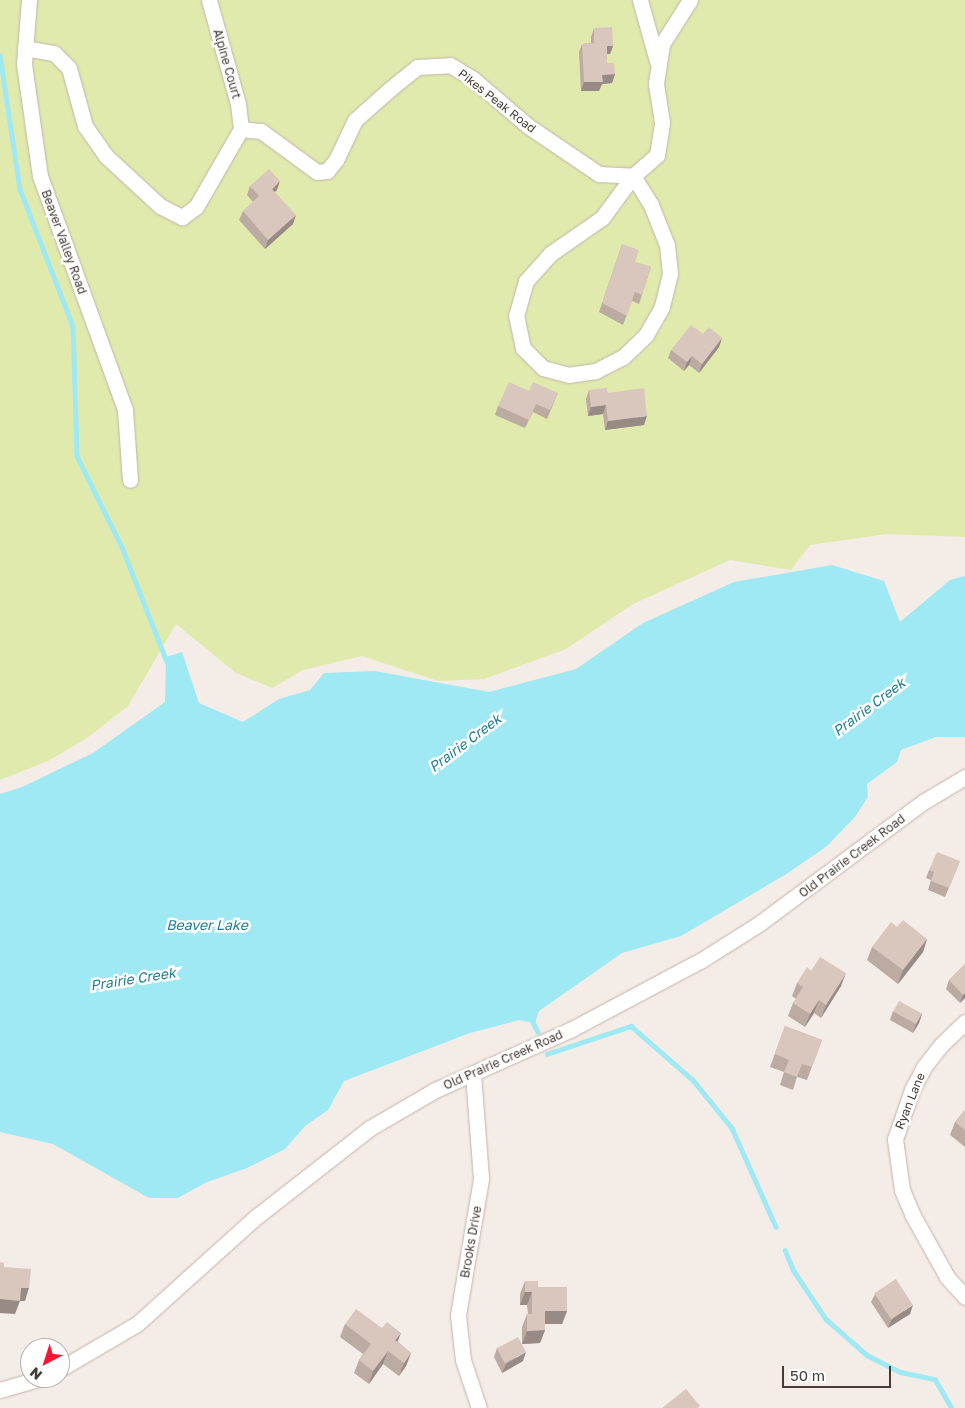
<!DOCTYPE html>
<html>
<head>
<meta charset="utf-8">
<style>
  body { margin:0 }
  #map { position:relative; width:965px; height:1408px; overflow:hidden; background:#f4ece6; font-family:"Golos Text",sans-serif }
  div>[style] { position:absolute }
  .green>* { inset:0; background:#e0eaad }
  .water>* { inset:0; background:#9fe9f4 }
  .stream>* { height:4.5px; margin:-2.25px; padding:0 2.25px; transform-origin:2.25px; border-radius:2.25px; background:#9fe9f4 }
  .roads { filter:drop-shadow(0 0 1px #c3b4ab) drop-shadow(0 0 1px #c3b4ab) }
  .street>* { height:15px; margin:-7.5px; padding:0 7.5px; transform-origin:7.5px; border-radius:7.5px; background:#fff }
  .wall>* { inset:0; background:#bbaba3 }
  .shaded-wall>* { inset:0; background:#988b85 }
  .building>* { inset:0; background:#d9c7be; transform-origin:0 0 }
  span { translate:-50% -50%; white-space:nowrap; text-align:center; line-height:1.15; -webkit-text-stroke:5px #fff; paint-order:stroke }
  .street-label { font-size:12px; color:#473b35 }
  .water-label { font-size:14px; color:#227f8f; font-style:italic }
  .north { position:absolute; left:20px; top:1338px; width:50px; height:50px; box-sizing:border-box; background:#fff; border:1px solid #b5b1ae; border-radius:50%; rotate:220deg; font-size:14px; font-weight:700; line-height:20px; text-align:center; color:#473b35 }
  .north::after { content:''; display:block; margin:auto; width:18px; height:22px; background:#ff1231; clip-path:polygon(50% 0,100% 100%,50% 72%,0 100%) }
  .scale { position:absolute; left:782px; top:1366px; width:109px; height:22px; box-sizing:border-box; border:2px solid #473b35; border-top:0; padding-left:6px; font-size:15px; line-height:18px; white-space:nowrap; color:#473b35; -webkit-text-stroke:4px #fff; paint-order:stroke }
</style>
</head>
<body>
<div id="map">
  <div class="green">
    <div style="clip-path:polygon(0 0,965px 0,965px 537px,887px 534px,810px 545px,791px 570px,730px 560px,633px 604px,566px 649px,484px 679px,438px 681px,362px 656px,303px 670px,272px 688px,236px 673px,176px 624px,128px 706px,87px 738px,48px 761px,0 780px)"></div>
  </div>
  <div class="water">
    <div style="clip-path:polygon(832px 565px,884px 581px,900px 622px,950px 580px,965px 576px,965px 737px,936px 737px,901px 750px,897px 762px,867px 784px,868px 797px,855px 817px,827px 846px,788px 873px,681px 936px,622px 953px,539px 1011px,535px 1023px,519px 1020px,470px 1033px,344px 1081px,328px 1110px,305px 1126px,285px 1149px,247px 1168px,207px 1182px,178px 1198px,149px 1198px,53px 1144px,0 1132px,0 794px,22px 787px,93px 753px,165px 702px,166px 657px,182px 652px,199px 703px,243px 722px,279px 699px,310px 690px,324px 673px,375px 671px,489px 692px,576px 669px,643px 623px,734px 582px)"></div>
  </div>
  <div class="stream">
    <div style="left:0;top:55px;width:135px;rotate:81.5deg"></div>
    <div style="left:20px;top:189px;width:147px;rotate:68.9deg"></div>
    <div style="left:73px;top:326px;width:130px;rotate:88.2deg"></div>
    <div style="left:77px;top:456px;width:102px;rotate:63.7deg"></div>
    <div style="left:122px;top:547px;width:123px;rotate:68.6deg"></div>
    <div style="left:532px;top:1020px;width:13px;rotate:63deg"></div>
    <div style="left:547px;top:1054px;width:89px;rotate:-18.4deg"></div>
    <div style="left:631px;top:1026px;width:82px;rotate:41.1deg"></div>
    <div style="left:693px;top:1080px;width:62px;rotate:50.9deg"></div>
    <div style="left:732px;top:1128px;width:108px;rotate:66deg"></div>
    <div style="left:785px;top:1250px;width:23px;rotate:67deg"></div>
    <div style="left:794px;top:1271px;width:58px;rotate:56.3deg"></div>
    <div style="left:826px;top:1319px;width:55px;rotate:41.3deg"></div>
    <div style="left:867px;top:1355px;width:38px;rotate:27deg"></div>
    <div style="left:901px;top:1372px;width:35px;rotate:12deg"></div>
    <div style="left:935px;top:1379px;width:34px;rotate:60deg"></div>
  </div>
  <div class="roads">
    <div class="street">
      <div style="left:29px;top:0;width:64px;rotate:94.5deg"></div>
      <div style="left:24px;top:64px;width:113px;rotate:81.9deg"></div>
      <div style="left:40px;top:176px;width:249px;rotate:70deg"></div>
      <div style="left:125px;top:410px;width:70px;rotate:85.9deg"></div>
      <div style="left:209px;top:0;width:108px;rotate:74.4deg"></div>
      <div style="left:238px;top:104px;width:25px;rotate:83deg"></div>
      <div style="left:640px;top:0;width:63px;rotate:74.4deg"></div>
      <div style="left:25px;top:48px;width:29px;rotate:10deg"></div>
      <div style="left:54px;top:53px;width:21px;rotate:45deg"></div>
      <div style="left:69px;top:68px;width:60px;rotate:74.6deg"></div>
      <div style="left:85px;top:126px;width:37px;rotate:55deg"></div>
      <div style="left:106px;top:156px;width:74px;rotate:42.8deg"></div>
      <div style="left:160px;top:206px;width:25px;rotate:27deg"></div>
      <div style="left:182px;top:217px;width:17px;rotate:-36deg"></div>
      <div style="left:196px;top:207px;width:90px;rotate:-60deg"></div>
      <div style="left:241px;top:129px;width:20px;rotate:6deg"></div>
      <div style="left:261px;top:131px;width:69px;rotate:36.2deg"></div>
      <div style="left:317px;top:172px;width:10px;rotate:-6deg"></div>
      <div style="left:327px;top:171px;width:14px;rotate:-51deg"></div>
      <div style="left:336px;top:160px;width:44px;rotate:-64.6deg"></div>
      <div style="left:355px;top:120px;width:47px;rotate:-41.5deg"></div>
      <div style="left:390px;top:89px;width:35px;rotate:-39deg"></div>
      <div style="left:417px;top:67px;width:33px;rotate:-3deg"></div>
      <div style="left:450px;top:65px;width:27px;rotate:31deg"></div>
      <div style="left:473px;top:79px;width:72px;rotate:40.5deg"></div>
      <div style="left:528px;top:126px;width:86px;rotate:34.1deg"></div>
      <div style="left:599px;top:174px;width:34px;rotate:3deg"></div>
      <div style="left:633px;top:176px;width:32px;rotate:-41deg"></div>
      <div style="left:657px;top:155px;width:33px;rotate:-81deg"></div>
      <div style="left:662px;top:122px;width:39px;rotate:-99deg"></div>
      <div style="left:656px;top:83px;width:39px;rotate:-81deg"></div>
      <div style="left:662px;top:44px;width:52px;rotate:-57.5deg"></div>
      <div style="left:633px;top:176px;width:34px;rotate:58deg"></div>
      <div style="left:651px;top:205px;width:43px;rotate:68.2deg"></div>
      <div style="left:667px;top:245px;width:29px;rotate:84deg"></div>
      <div style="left:670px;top:274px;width:34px;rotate:104deg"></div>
      <div style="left:662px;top:307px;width:32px;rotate:120deg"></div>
      <div style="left:646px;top:335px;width:32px;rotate:136deg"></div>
      <div style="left:623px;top:357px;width:30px;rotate:153deg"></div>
      <div style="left:596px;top:371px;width:27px;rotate:172deg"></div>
      <div style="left:569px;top:375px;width:27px;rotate:-165deg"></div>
      <div style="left:543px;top:368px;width:28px;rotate:-135deg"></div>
      <div style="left:523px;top:348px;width:33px;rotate:-102deg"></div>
      <div style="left:516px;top:316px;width:36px;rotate:-74deg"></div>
      <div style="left:526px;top:281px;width:36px;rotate:-48deg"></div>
      <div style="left:550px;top:254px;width:63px;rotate:-34.7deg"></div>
      <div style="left:602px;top:218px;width:52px;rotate:-53.6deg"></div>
      <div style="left:965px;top:1022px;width:33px;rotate:136deg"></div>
      <div style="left:941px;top:1045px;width:28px;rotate:128deg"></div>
      <div style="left:924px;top:1067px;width:26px;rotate:118deg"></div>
      <div style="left:912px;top:1090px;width:52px;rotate:109.1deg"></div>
      <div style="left:895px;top:1139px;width:51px;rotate:82.2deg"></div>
      <div style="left:902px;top:1190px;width:26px;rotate:67deg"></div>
      <div style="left:912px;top:1214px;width:72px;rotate:60.9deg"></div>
      <div style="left:947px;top:1277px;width:27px;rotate:48deg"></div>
      <div style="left:473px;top:1074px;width:105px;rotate:85.6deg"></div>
      <div style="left:481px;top:1179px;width:138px;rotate:99.6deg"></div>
      <div style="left:458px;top:1315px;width:45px;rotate:83.7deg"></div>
      <div style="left:463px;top:1360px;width:51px;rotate:71.6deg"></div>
      <div style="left:60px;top:1369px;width:89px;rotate:-30.3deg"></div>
      <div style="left:137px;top:1324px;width:160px;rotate:-42deg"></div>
      <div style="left:256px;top:1217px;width:145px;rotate:-38deg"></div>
      <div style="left:370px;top:1128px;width:75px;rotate:-30.3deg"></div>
      <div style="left:435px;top:1090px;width:148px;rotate:-24deg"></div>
      <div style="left:570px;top:1030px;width:147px;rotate:-28deg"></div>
      <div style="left:700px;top:961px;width:71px;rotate:-32.3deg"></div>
      <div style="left:760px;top:923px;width:203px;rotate:-36.6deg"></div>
      <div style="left:923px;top:802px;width:49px;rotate:-30.8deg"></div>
      <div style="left:0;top:1390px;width:43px;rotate:-16.3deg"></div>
    </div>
  </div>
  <div class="wall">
    <div style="clip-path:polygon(594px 28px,613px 46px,610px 54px,607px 54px,607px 63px,615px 74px,612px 83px,602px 84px,599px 91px,581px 91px,579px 52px,582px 44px,591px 43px,591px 37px)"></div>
    <div style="clip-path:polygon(250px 186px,277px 190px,275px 192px,293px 224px,265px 249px,239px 220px,243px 211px,253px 202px,247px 195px)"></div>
    <div style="clip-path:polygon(622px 244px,635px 262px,651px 267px,639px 304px,632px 301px,623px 325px,599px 312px)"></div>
    <div style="clip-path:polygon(703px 334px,722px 338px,719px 347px,699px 373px,689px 365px,684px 371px,668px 358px,671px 350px)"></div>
    <div style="clip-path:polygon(589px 390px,608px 393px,644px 425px,605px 430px,603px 414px,588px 416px,586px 399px)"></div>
    <div style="clip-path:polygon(529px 391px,558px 393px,547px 419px,533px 412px,525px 428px,495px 415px,498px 406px)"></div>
    <div style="clip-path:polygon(960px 861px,945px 897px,928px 890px,931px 880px,926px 878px,929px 870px)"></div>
    <div style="clip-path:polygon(897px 927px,927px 939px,923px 952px,898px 984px,867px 960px,872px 947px)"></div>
    <div style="clip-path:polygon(965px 964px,965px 998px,960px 1003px,946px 989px,949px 980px)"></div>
    <div style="clip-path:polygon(811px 971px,841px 986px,821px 1018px,814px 1013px,805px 1027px,788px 1016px,793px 1003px,796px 999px,792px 996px,797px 983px)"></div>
    <div style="clip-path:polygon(893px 1011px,922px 1014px,919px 1023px,913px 1033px,890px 1020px)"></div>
    <div style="clip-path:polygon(785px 1026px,822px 1040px,807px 1080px,797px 1077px,793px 1090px,780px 1085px,784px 1072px,770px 1067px)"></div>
    <div style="clip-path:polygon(965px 1110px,965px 1147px,950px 1135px,955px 1122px)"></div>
    <div style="clip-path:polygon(525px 1281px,538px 1287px,567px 1311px,562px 1324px,545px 1324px,545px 1330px,540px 1343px,522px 1344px,522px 1327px,527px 1314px,528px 1314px,527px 1305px,520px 1305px,520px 1294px)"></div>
    <div style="clip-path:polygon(875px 1294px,910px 1314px,888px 1328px,871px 1302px)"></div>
    <div style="clip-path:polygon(345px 1324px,398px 1342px,411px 1353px,406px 1366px,399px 1376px,383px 1364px,369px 1384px,354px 1373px,359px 1360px,363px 1354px,340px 1337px)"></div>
    <div style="clip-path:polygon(497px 1348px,523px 1361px,502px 1373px,494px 1357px)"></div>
  </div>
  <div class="shaded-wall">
    <div style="clip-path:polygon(607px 46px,613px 46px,610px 54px,603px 54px)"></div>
    <div style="clip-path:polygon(615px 74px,612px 83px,602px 84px,599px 91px,581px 91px,584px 82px,602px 75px)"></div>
    <div style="clip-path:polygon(280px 181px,277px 190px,269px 197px,272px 189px)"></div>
    <div style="clip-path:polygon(296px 215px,293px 224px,265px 249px,268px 240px)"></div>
    <div style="clip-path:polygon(722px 338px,719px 347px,699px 373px,702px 364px)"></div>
    <div style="clip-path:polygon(692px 356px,689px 365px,684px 371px,687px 362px)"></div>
    <div style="clip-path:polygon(606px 405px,603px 414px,588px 416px,591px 407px)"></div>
    <div style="clip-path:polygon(647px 416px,644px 425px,605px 430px,608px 421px)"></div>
    <div style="clip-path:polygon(927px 939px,923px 952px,898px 984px,903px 970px)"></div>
    <div style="clip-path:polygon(846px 973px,841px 986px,821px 1018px,826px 1005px)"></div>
    <div style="clip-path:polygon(965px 993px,965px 998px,960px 1003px,963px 995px)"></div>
    <div style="clip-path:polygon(819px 1000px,814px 1013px,805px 1027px,810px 1014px)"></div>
    <div style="clip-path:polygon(922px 1014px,919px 1023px,913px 1033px,916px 1024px)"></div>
    <div style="clip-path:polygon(21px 1288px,29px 1288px,25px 1301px,20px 1301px,15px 1314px,0 1313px,0 1299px)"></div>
    <div style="clip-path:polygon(525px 1292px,532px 1292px,527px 1305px,520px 1305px)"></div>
    <div style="clip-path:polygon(913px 1305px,910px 1314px,888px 1328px,892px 1319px)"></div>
    <div style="clip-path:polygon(545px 1311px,567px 1311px,562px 1324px,540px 1324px)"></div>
    <div style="clip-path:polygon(545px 1330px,540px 1343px,522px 1344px,527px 1331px)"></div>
    <div style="clip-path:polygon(401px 1333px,396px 1346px,390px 1353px,395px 1340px)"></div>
    <div style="clip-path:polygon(388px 1351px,383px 1364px,369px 1384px,373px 1371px)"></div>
    <div style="clip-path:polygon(526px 1352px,523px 1361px,502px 1373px,506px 1364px)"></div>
    <div style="clip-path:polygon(411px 1353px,406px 1366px,399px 1376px,404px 1363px)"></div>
  </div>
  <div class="building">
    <div style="clip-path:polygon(612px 27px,613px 46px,607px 46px,607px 63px,614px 63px,615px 74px,602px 75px,603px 82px,584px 82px,582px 44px,594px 43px,594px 28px)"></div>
    <div style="clip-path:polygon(269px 169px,280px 181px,272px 189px,296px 215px,268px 240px,243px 211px,259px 196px,250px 186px)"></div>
    <div style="clip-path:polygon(622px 244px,639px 250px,635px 262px,651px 267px,642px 295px,635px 292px,627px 316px,602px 303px)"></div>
    <div style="clip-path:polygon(691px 325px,703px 334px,709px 327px,722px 338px,702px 364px,692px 356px,687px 362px,671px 350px)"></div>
    <div style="clip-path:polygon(509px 382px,529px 391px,533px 382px,558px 393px,550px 410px,536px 404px,529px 420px,498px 406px)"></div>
    <div style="clip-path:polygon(607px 388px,608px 393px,644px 388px,647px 416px,608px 421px,606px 405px,591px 407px,589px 390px)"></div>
    <div style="clip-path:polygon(937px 852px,960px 861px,949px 888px,931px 881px,934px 872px,929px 870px)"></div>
    <div style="clip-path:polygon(903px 920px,927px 939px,903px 970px,872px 947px,891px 922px,897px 927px)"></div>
    <div style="clip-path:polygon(820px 957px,846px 973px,826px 1005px,819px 1000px,810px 1014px,793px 1003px,803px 987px,797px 983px,807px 967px,811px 971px)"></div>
    <div style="clip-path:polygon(965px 964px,965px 993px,963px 995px,949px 980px)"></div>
    <div style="left:899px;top:1001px;width:26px;height:12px;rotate:29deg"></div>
    <div style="clip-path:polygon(785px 1026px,822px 1040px,812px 1067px,802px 1064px,797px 1077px,784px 1072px,789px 1060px,775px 1054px)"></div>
    <div style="clip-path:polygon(965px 1110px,965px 1130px,955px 1122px)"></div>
    <div style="clip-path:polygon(0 1262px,4px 1263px,4px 1267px,31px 1269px,29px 1288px,21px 1288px,20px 1301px,0 1299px)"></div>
    <div style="left:896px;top:1279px;width:31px;height:26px;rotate:57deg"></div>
    <div style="clip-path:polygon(525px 1281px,538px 1281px,538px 1287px,567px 1287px,567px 1311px,545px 1311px,545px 1330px,527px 1331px,527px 1314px,532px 1314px,532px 1292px,525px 1292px)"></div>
    <div style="clip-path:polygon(356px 1309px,382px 1328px,387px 1322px,401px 1333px,395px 1340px,411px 1353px,404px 1363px,388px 1351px,373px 1371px,359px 1360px,371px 1344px,345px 1324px)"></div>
    <div style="left:518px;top:1337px;width:17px;height:24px;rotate:62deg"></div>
    <div style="clip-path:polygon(686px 1389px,700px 1406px,698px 1408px,662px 1408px)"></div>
  </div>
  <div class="street-label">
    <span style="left:227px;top:64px;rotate:74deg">Alpine Court</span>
    <span style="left:497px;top:101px;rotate:38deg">Pikes Peak Road</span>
    <span style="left:64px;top:242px;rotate:70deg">Beaver Valley Road</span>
    <span style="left:852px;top:856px;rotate:-37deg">Old Prairie Creek Road</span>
    <span style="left:503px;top:1060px;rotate:-24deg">Old Prairie Creek Road</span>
    <span style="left:910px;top:1101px;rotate:-68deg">Ryan Lane</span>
    <span style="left:471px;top:1242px;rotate:-80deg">Brooks Drive</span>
  </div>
  <div class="water-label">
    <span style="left:869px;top:707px;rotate:-37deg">Prairie Creek</span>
    <span style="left:465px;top:743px;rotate:-37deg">Prairie Creek</span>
    <span style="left:207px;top:925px">Beaver Lake</span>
    <span style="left:133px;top:979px;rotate:-9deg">Prairie Creek</span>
  </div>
  <div class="north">N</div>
  <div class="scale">50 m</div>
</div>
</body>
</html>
